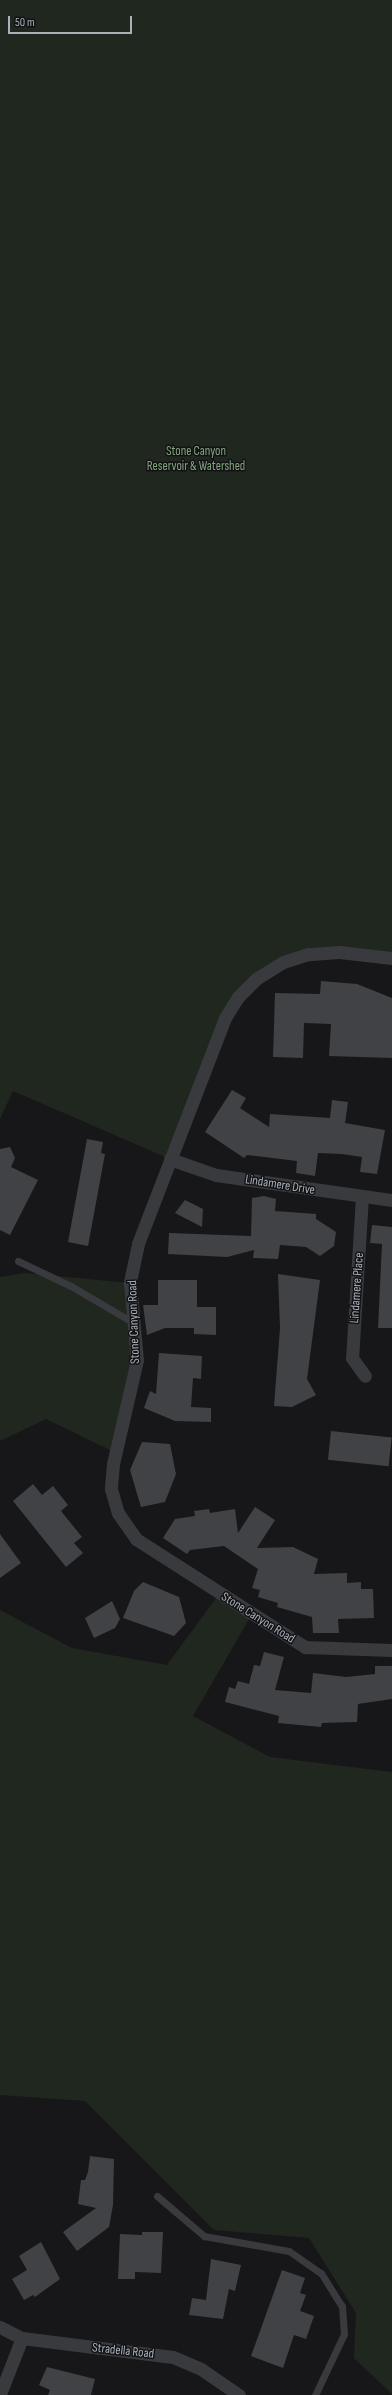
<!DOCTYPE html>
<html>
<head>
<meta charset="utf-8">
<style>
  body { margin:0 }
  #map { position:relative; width:392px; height:2395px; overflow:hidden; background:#171719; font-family:"Sofia Sans Condensed",sans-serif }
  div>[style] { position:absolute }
  .green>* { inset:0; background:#1f271f }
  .building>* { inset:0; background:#414246; transform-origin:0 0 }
  .lane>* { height:7px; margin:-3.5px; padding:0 3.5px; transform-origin:3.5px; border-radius:3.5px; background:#383a3e }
  .street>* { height:13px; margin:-6.5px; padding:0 6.5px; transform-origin:6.5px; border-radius:6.5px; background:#383a3e }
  span { translate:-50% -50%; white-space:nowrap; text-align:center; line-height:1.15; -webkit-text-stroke:3px #121214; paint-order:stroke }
  .park-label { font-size:13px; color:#82a57f }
  .street-label { font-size:13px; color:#a9b0b9 }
  .scale { position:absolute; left:8px; top:16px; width:124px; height:18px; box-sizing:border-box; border:2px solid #a9b0b9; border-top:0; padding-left:5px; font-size:12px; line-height:14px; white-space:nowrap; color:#a9b0b9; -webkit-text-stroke:3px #121214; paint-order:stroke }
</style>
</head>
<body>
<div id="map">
  <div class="green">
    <div style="clip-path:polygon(0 0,392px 0,392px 958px,308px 954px,238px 997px,170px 1159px,13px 1091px,0 1119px)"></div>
    <div style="clip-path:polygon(25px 1273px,130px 1283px,137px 1360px,116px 1453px,46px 1419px,0 1441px,0 1277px)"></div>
    <div style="clip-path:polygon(219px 1594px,252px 1614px,193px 1716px,270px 1757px,392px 1772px,392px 2394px,354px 2358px,356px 2313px,309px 2238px,214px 2230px,85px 2101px,0 2095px,0 1610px,72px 1648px,167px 1665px)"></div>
  </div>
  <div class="building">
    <div style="clip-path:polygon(321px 981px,357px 984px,392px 998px,392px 1058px,329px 1056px,331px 1024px,304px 1023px,303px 1058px,273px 1057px,275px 993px,320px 994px)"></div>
    <div style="clip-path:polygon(232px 1090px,246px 1098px,240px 1108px,269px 1127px,270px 1114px,330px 1118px,332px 1100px,348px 1102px,345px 1123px,385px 1130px,377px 1174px,360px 1172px,362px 1157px,342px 1154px,318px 1153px,315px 1176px,296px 1173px,297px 1161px,247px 1155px,244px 1158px,205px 1132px)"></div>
    <div style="clip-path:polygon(87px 1139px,103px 1142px,101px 1153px,105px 1154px,88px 1246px,68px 1242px)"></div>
    <div style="clip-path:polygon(10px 1147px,15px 1158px,11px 1167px,38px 1180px,10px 1235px,0 1230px,0 1149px)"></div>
    <div style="clip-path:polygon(264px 1196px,276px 1199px,275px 1211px,316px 1214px,316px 1219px,336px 1232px,334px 1246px,320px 1256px,306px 1247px,280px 1245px,278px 1259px,253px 1258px,254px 1250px,227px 1257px,168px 1254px,169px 1233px,251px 1236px,252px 1198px)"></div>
    <div style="clip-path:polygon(185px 1200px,203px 1209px,202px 1227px,175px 1213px)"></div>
    <div style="clip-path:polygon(372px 1225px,392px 1227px,392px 1328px,378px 1328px,382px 1244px,370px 1243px)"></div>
    <div style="clip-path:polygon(278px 1274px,320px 1280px,307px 1379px,316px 1395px,292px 1407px,274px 1406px,280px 1328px)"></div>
    <div style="clip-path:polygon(158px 1280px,197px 1280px,197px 1307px,216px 1307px,216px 1335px,194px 1334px,194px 1328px,165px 1328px,147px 1335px,143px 1305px,158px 1305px)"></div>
    <div style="clip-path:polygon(159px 1353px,202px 1356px,201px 1379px,193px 1378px,191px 1407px,211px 1408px,211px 1422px,175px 1421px,144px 1408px,150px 1391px,156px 1394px)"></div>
    <div style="left:331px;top:1431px;width:61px;height:29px;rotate:6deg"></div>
    <div style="clip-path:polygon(142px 1442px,170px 1444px,176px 1474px,165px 1502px,141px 1507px,130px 1470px)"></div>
    <div style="clip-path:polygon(33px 1484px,42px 1495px,53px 1486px,68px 1505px,61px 1511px,82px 1537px,74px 1543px,83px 1553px,66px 1567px,13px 1501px)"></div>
    <div style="clip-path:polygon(255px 1507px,275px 1520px,257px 1548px,293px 1547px,318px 1559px,314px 1574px,347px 1573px,347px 1583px,361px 1582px,361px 1589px,373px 1589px,374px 1618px,338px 1619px,339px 1633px,313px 1633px,312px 1617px,277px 1607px,278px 1603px,258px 1597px,260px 1590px,252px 1588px,258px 1569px,224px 1546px,190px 1550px,187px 1554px,163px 1538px,175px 1519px,195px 1516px,194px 1511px,209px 1509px,210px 1513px,235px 1509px,238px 1533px)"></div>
    <div style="clip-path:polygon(0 1534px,21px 1563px,0 1578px)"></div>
    <div style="clip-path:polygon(143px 1582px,179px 1597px,186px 1623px,174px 1636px,123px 1618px,134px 1591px)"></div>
    <div style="clip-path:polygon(112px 1601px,120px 1619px,115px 1628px,94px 1638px,85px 1618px)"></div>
    <div style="clip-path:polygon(264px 1652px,284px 1657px,275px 1690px,311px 1693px,313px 1673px,346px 1677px,375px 1674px,375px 1666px,392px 1666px,392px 1699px,358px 1704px,357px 1722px,322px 1723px,321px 1727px,278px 1723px,279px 1716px,225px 1702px,229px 1687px,235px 1689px,238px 1681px,249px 1684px,254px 1665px,260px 1666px)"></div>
    <div style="clip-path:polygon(90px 2156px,114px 2159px,113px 2205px,109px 2227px,77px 2251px,63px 2232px,96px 2208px,78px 2204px,81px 2180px,85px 2180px,88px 2172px)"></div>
    <div style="clip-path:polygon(142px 2232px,163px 2232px,161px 2273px,135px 2272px,135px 2279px,118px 2279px,120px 2234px,142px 2235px)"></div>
    <div style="clip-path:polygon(41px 2242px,60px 2279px,35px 2297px,33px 2295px,24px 2300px,12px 2279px,27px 2270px,19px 2256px)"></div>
    <div style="clip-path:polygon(211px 2259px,241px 2265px,235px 2291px,229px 2289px,223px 2319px,189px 2315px,192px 2298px,206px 2300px)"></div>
    <div style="clip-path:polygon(282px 2270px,305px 2278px,300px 2293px,306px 2295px,300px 2311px,314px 2316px,306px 2339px,294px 2335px,283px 2368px,251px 2356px)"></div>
    <div style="clip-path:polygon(47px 2367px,95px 2379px,91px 2395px,48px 2395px,50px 2390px,39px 2385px)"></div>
  </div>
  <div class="lane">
    <div style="left:18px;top:1261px;width:59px;rotate:25.3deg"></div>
    <div style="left:71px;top:1286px;width:73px;rotate:30.4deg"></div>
    <div style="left:157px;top:2196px;width:62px;rotate:40.4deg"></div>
    <div style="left:204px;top:2236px;width:86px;rotate:10deg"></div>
    <div style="left:289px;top:2251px;width:39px;rotate:35deg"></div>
    <div style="left:321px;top:2273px;width:39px;rotate:58deg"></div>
    <div style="left:342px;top:2306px;width:28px;rotate:86deg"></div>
    <div style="left:344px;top:2334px;width:68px;rotate:115.4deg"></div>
  </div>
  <div class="street">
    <div style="left:392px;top:958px;width:53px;rotate:-173.5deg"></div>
    <div style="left:339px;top:952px;width:31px;rotate:176deg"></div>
    <div style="left:308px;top:954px;width:26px;rotate:162deg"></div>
    <div style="left:283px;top:962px;width:32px;rotate:148deg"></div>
    <div style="left:256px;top:979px;width:25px;rotate:135deg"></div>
    <div style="left:238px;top:997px;width:25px;rotate:122deg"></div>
    <div style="left:225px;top:1018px;width:242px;rotate:111.1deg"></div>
    <div style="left:138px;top:1244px;width:40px;rotate:102deg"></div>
    <div style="left:130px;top:1283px;width:77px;rotate:84.8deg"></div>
    <div style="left:137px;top:1360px;width:107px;rotate:103deg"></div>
    <div style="left:113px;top:1464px;width:25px;rotate:95deg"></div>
    <div style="left:111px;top:1489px;width:25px;rotate:74deg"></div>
    <div style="left:118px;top:1513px;width:32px;rotate:55deg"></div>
    <div style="left:136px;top:1539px;width:201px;rotate:32.6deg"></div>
    <div style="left:305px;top:1647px;width:87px;rotate:2deg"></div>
    <div style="left:170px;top:1159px;width:49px;rotate:19.2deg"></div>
    <div style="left:216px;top:1175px;width:178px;rotate:8.1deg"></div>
    <div style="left:362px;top:1196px;width:162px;rotate:93.5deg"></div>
    <div style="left:352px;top:1358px;width:22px;rotate:54deg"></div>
    <div style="left:0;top:2327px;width:25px;rotate:27deg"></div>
    <div style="left:22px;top:2338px;width:152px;rotate:7.2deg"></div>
    <div style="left:173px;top:2357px;width:30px;rotate:23deg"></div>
    <div style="left:201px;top:2369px;width:46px;rotate:34.4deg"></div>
    <div style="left:0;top:2394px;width:60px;rotate:-68.6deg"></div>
  </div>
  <div class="park-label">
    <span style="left:196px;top:459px">Stone Canyon<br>Reservoir &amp; Watershed</span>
  </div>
  <div class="street-label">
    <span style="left:280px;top:1185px;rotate:9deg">Lindamere Drive</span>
    <span style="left:357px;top:1288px;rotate:-86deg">Lindamere Place</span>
    <span style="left:134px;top:1322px;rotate:-92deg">Stone Canyon Road</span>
    <span style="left:258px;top:1618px;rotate:32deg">Stone Canyon Road</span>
    <span style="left:123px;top:2351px;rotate:6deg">Stradella Road</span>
  </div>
  <div class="scale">50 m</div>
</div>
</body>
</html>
